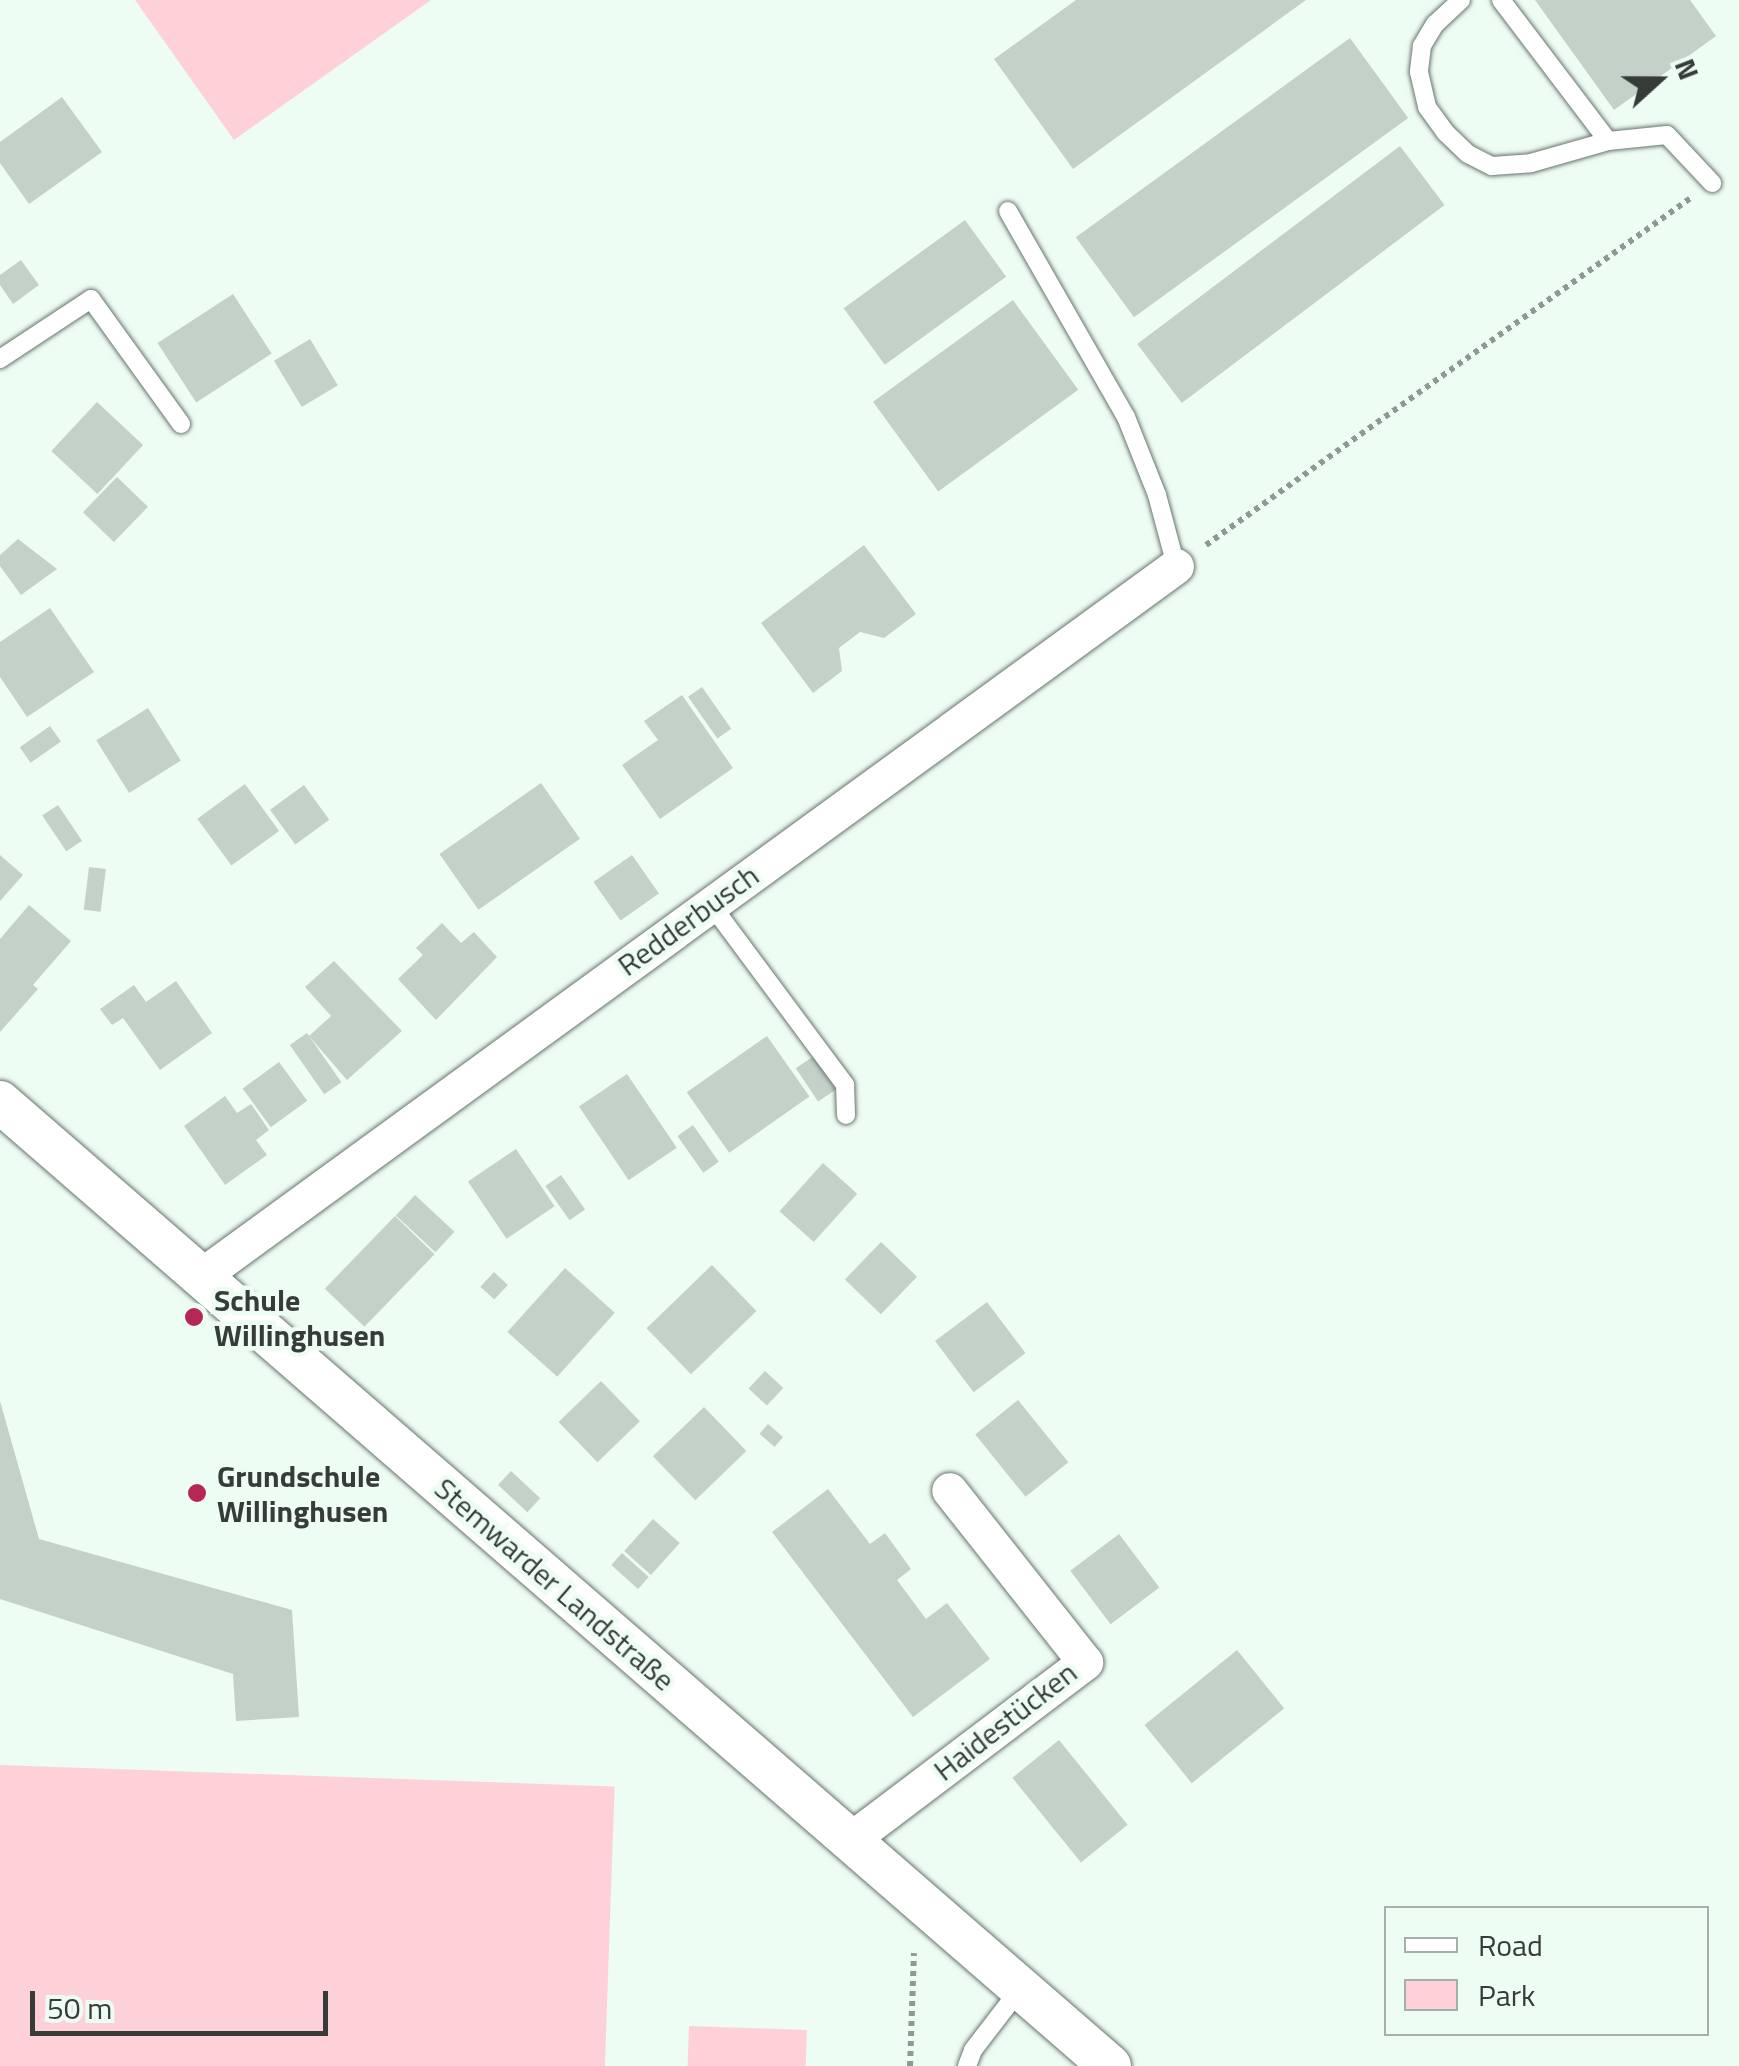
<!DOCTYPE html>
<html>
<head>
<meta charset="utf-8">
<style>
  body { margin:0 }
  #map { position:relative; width:1739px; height:2066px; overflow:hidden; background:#eefdf4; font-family:"Titillium Web",sans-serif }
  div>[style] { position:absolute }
  .green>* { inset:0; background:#fed0d8; transform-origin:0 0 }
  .building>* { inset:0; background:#c3d1c8; transform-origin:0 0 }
  .path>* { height:6px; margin-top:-3px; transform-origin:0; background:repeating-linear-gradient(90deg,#8f9993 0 5px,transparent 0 10px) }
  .roads { filter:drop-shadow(0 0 2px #68756d) drop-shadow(0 0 2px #68756d) }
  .service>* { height:18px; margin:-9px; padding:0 9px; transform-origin:9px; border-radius:9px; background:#fff }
  .minor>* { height:35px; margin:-17.5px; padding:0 17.5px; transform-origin:17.5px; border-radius:17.5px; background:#fff }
  .tertiary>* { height:42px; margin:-21px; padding:0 21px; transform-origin:21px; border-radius:21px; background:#fff }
  .dots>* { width:28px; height:28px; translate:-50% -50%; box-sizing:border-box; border:5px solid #eefdf4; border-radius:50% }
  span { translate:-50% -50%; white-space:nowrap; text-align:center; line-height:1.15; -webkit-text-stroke:9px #eefdf4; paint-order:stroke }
  .street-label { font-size:30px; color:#363c38 }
  .poi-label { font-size:30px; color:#363c38; font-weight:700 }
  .left { translate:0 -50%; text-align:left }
  .legend { position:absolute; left:1384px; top:1906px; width:325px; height:130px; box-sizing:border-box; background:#eefdf4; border:2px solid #a4b0a9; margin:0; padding:12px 18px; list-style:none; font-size:30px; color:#363c38 }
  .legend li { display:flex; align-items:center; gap:20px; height:50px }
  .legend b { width:50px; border:2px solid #a4b0a9 }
  .north { position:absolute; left:1609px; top:30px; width:100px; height:100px; -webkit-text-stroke:8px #eefdf4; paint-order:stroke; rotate:69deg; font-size:28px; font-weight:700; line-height:40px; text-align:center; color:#363c38 }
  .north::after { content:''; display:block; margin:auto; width:35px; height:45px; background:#363c38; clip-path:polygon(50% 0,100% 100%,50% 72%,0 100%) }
  .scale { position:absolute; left:30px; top:1991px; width:298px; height:45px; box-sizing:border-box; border:5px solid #363c38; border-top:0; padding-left:12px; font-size:30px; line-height:35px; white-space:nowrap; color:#363c38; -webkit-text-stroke:8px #eefdf4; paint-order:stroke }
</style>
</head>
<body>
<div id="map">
  <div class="green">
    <div style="clip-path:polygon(135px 0,431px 0,234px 140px)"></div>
    <div style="left:0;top:1765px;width:615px;height:301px;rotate:2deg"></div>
    <div style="left:689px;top:2026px;width:118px;height:40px;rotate:2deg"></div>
  </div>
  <div class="building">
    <div style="clip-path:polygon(1076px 0,1306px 0,1073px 169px,994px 59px)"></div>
    <div style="clip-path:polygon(1535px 0,1690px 0,1716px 36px,1614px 110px)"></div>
    <div style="left:1350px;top:38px;width:99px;height:339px;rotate:54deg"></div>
    <div style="clip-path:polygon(62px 97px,102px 152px,29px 204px,0 163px,0 142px)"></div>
    <div style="left:1400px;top:146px;width:74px;height:329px;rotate:53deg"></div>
    <div style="left:965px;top:220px;width:70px;height:150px;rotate:54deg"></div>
    <div style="clip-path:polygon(21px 260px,39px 285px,13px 304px,0 285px,0 275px)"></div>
    <div style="left:233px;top:294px;width:71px;height:90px;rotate:57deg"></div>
    <div style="left:1013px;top:300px;width:111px;height:173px;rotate:54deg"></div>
    <div style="left:310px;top:339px;width:54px;height:42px;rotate:59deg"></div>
    <div style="left:97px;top:402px;width:63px;height:67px;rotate:43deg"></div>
    <div style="left:117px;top:477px;width:43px;height:49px;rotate:44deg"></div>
    <div style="clip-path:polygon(18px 539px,57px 569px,21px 595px,0 566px,0 555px)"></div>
    <div style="clip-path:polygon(864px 545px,916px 614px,884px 638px,860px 632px,839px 648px,842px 671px,813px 693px,761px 623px)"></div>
    <div style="clip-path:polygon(50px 608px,94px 672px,27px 717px,0 677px,0 642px)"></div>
    <div style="left:702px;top:687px;width:51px;height:17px;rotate:55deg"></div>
    <div style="clip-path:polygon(682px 695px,733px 768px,660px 819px,622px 765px,658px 740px,644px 721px)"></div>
    <div style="left:148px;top:708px;width:62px;height:61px;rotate:58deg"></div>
    <div style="left:50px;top:726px;width:19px;height:37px;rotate:55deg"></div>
    <div style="left:541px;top:783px;width:68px;height:124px;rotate:55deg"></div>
    <div style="left:245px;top:784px;width:58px;height:59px;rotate:54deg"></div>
    <div style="left:304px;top:785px;width:43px;height:42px;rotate:54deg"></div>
    <div style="left:58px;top:805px;width:43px;height:19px;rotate:56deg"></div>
    <div style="clip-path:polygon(0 855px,23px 875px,0 901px)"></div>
    <div style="left:632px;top:855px;width:47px;height:47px;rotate:55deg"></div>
    <div style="left:89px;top:867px;width:17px;height:43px;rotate:7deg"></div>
    <div style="clip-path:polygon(29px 905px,71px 941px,33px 985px,38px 989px,0 1032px,0 939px)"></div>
    <div style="clip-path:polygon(442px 923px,461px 943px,474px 932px,497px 957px,436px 1020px,398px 979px,423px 955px,416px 948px)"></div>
    <div style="clip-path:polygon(334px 961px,402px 1031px,347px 1080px,309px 1036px,331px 1016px,305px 987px)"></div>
    <div style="clip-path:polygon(176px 981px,212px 1033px,160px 1070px,123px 1018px,112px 1025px,100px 1009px,134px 985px,146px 1002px)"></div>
    <div style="left:307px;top:1033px;width:60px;height:21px;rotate:55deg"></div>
    <div style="left:767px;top:1036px;width:74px;height:98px;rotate:55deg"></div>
    <div style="left:814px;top:1056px;width:40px;height:22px;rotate:56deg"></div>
    <div style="left:279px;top:1062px;width:48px;height:45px;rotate:54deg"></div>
    <div style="left:627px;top:1074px;width:89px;height:58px;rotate:56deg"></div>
    <div style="clip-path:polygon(225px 1096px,237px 1113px,251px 1104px,269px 1130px,256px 1140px,267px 1155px,225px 1185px,184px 1126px)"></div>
    <div style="left:693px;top:1125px;width:45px;height:19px;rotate:55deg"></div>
    <div style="left:516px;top:1149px;width:69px;height:58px;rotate:56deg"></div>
    <div style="left:823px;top:1163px;width:46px;height:65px;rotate:42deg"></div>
    <div style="left:561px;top:1175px;width:42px;height:19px;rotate:55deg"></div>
    <div style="left:415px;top:1195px;width:54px;height:28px;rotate:43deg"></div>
    <div style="left:395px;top:1216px;width:55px;height:101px;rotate:44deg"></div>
    <div style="left:881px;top:1242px;width:50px;height:52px;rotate:44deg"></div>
    <div style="left:712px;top:1265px;width:64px;height:91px;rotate:46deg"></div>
    <div style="left:565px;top:1268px;width:67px;height:86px;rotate:42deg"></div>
    <div style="left:494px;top:1272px;width:19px;height:20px;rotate:43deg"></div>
    <div style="left:987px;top:1302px;width:64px;height:65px;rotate:53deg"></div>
    <div style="left:765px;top:1371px;width:25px;height:24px;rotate:43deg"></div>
    <div style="left:601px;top:1381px;width:56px;height:59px;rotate:46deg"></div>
    <div style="left:1018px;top:1400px;width:80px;height:55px;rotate:51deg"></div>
    <div style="clip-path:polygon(0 1401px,39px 1539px,292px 1610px,299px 1717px,236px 1721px,233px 1674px,0 1599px)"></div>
    <div style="left:704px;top:1407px;width:61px;height:71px;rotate:46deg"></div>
    <div style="left:768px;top:1424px;width:20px;height:13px;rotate:41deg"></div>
    <div style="left:511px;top:1471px;width:40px;height:19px;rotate:43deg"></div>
    <div style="clip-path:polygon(828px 1489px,870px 1544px,885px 1533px,911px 1569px,897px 1580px,926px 1619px,947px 1603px,990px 1659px,913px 1717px,772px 1532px)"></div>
    <div style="left:653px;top:1519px;width:36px;height:43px;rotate:42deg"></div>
    <div style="left:1119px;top:1534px;width:67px;height:61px;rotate:53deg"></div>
    <div style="left:622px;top:1553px;width:36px;height:16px;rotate:42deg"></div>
    <div style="left:1237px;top:1650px;width:75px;height:119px;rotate:51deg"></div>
    <div style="left:1059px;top:1740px;width:109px;height:60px;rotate:51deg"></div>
  </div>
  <div class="path">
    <div style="left:1206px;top:545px;width:598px;rotate:-35.6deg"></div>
    <div style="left:910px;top:2066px;width:113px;rotate:-88deg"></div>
  </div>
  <div class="roads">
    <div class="service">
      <div style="left:1461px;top:0;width:35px;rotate:137deg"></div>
      <div style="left:1435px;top:24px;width:26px;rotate:121deg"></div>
      <div style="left:1422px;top:46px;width:26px;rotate:97deg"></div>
      <div style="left:1419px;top:72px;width:36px;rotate:77deg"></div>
      <div style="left:1427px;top:107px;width:32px;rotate:54deg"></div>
      <div style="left:1446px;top:133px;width:30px;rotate:44deg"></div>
      <div style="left:1468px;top:154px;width:27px;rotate:27deg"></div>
      <div style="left:1492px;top:166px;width:39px;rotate:-4deg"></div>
      <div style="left:1531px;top:163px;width:80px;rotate:-15.9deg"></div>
      <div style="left:1501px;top:0;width:177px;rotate:52.8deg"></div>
      <div style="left:1608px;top:141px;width:59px;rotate:-5.8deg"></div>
      <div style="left:1667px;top:135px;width:66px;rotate:46.8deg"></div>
      <div style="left:1008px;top:211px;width:237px;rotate:60.2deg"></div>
      <div style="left:1126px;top:417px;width:84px;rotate:68.3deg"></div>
      <div style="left:1157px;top:495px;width:73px;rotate:75deg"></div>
      <div style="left:0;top:359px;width:109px;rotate:-33.4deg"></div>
      <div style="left:91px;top:299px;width:154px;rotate:54.2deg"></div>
      <div style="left:710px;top:903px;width:227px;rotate:53.4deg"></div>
      <div style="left:845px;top:1085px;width:30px;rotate:88deg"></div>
      <div style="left:967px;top:2066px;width:17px;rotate:-69deg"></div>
      <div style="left:973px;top:2050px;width:77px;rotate:-52.4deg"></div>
    </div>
    <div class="minor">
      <div style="left:201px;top:1276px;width:1206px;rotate:-36.06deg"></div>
      <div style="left:850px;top:1840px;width:295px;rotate:-37.1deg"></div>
      <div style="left:1085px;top:1662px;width:219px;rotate:-128.3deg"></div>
    </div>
    <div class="tertiary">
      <div style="left:0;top:1102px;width:1470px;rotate:40.97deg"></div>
    </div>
  </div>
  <div class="dots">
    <div style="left:194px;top:1317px;background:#b62757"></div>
    <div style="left:197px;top:1493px;background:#b62757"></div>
  </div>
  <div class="street-label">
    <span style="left:688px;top:920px;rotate:-36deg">Redderbusch</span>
    <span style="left:555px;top:1584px;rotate:41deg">Stemwarder Landstraße</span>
    <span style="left:1005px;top:1721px;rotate:-38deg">Haidestücken</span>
  </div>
  <div class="poi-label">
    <span class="left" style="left:214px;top:1317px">Schule<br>Willinghusen</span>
    <span class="left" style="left:217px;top:1493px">Grundschule<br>Willinghusen</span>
  </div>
  <ul class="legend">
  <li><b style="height:12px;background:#fff"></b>Road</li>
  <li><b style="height:28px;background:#fed0d8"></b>Park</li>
  </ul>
  <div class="north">N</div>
  <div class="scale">50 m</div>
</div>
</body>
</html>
